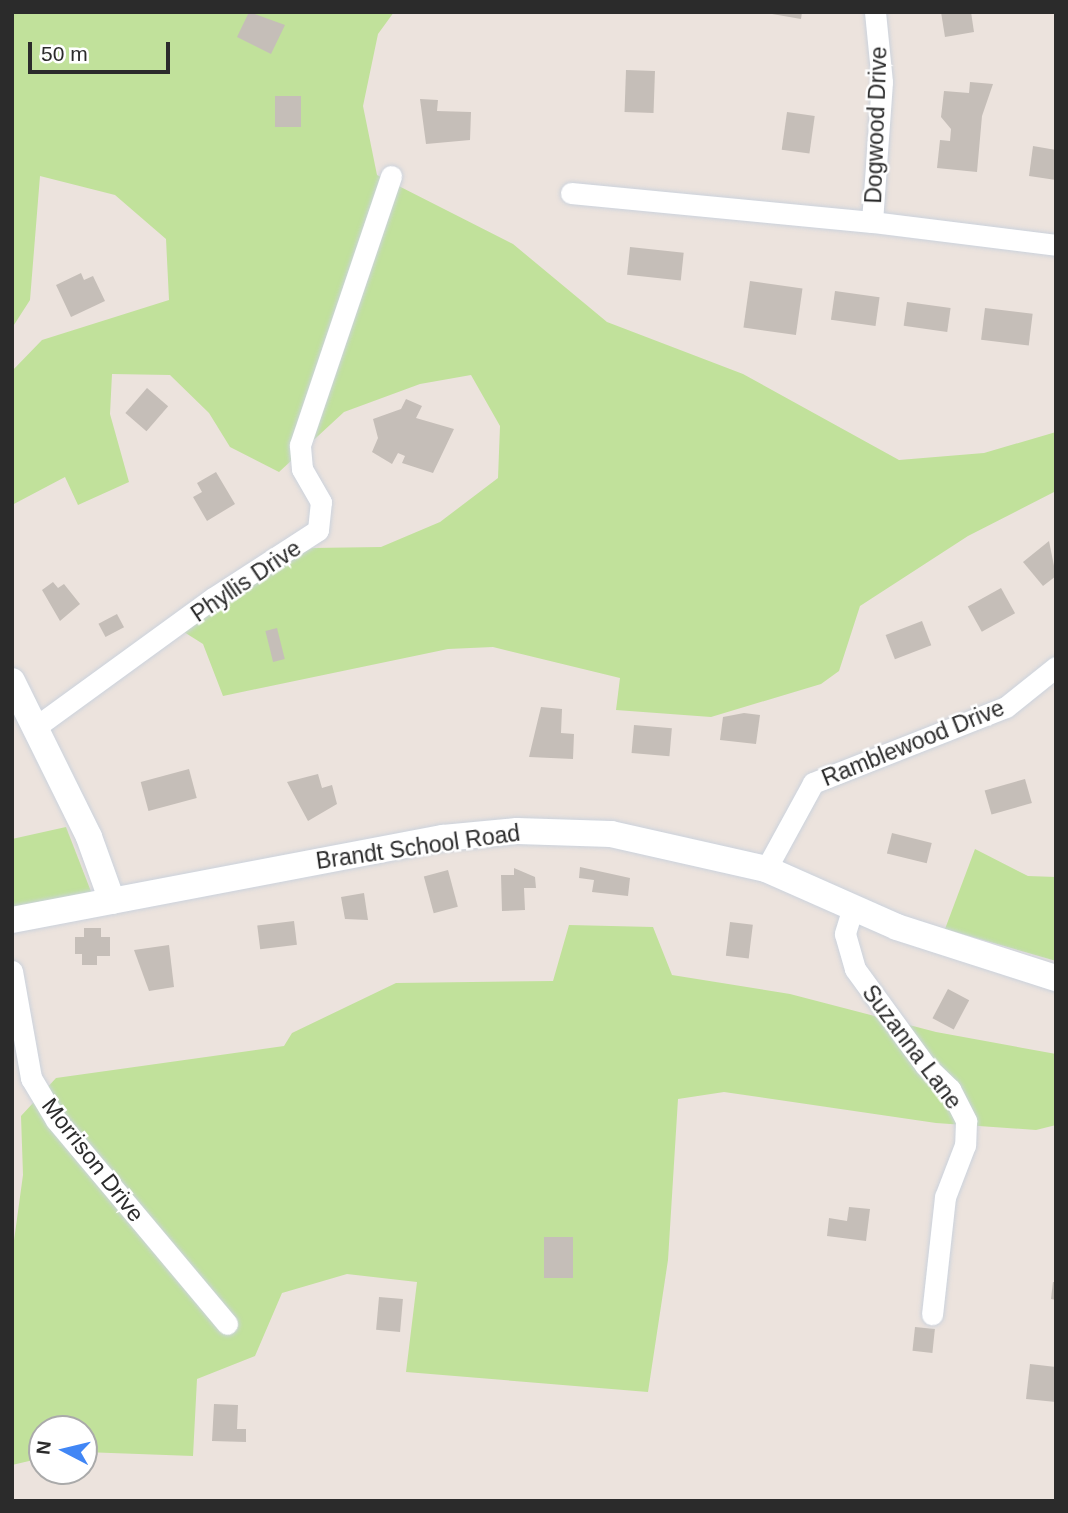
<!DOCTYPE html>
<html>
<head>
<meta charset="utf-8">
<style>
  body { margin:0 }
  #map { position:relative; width:1068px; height:1513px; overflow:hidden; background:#ece3dd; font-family:Arial,sans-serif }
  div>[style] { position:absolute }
  .green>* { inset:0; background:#c1e19b }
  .building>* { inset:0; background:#c5beb8; transform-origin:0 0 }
  .roads { filter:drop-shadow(0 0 2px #cbd2dc) drop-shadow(0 0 2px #cbd2dc) }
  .minor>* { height:21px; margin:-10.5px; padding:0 10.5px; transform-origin:10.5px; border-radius:10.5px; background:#fff }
  .tertiary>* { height:26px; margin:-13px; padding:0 13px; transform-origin:13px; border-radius:13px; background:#fff }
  span { translate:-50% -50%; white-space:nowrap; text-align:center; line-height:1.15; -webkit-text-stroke:5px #fff; paint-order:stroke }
  .street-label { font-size:23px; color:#2b2b2b }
  .frame { position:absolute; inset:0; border:14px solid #2b2b2b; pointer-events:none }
  .north { position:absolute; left:28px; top:1415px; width:70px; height:70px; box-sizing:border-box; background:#fff; border:2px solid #aaa; border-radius:50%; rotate:277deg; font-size:19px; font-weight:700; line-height:28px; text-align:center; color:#2b2b2b }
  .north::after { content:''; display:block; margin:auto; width:24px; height:32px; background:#4186f5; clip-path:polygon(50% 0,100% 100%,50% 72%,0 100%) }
  .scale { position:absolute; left:28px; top:42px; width:142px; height:32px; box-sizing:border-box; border:4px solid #2b2b2b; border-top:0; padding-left:9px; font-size:21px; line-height:24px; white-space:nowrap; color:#2b2b2b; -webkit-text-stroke:5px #fff; paint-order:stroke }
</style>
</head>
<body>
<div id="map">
  <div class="green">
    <div style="clip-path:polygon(12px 12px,394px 12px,378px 34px,363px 106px,377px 175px,513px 244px,607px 322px,743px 374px,899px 460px,984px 453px,1056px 432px,1056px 491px,968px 536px,860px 606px,839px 671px,821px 684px,711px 717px,616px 710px,620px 678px,493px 647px,448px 649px,223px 696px,203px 644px,184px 632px,239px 587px,312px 548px,381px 547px,440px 522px,498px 478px,500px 426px,471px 375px,420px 384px,344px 412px,279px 472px,230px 447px,209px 413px,170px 375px,112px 374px,110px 414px,129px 482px,78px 505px,65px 477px,12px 505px,12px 371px,42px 340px,169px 300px,166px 239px,115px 195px,40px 176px,30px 300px,12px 328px)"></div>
    <div style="clip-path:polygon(66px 827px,92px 894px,12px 908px,12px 839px)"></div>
    <div style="clip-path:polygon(975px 849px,1028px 876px,1056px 877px,1056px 961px,945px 929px)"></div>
    <div style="clip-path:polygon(569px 925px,653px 927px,672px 975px,790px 994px,936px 1032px,1056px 1054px,1056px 1125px,1036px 1130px,936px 1123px,724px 1092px,678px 1099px,668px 1260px,648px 1392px,406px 1372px,417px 1282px,347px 1274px,282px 1293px,255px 1356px,197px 1379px,193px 1456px,84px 1452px,84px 1429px,42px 1429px,42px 1458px,12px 1465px,12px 1255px,23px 1175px,21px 1116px,56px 1078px,284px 1046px,292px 1033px,396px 983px,553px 981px)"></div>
  </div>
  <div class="building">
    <div style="clip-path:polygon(249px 12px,285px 25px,271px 54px,237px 37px)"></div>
    <div style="clip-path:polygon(760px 12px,802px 12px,801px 19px)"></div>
    <div style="clip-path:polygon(941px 12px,971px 12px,974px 32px,945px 37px)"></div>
    <div style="left:626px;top:70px;width:29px;height:42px;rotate:2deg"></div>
    <div style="clip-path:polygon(970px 82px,993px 84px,982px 116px,977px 172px,937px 168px,940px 140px,950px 141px,951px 129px,941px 117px,944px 91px,969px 93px)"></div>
    <div style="left:275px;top:96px;width:26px;height:31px"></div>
    <div style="clip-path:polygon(420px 99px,438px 100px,437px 111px,471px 112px,470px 140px,426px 144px)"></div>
    <div style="left:787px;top:112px;width:28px;height:38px;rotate:8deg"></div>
    <div style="clip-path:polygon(1033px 146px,1056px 150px,1056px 180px,1029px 176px)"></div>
    <div style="left:630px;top:247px;width:54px;height:28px;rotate:6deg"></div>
    <div style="clip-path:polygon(81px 273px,84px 280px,93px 276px,105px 301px,71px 317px,56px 285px)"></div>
    <div style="left:750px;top:281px;width:53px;height:47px;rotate:8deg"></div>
    <div style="left:835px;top:291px;width:45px;height:29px;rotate:8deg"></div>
    <div style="left:907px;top:302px;width:44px;height:24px;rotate:8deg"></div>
    <div style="left:985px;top:308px;width:48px;height:32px;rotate:7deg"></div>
    <div style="left:147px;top:388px;width:28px;height:33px;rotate:41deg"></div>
    <div style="clip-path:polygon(406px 399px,422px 406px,416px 418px,454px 429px,433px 473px,402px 463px,405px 456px,398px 453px,392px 464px,372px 452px,378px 438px,373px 419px,401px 409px)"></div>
    <div style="clip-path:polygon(216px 472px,235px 504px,207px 521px,193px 497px,202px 492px,197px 483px)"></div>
    <div style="clip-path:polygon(1049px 541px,1056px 576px,1043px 586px,1023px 562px)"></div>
    <div style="clip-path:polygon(53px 582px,58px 588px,64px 584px,80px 604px,60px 621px,42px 590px)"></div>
    <div style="left:1001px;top:588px;width:29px;height:38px;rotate:61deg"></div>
    <div style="left:117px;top:614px;width:15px;height:21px;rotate:62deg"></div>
    <div style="left:922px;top:621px;width:26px;height:39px;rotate:69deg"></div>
    <div style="left:277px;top:628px;width:32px;height:12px;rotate:76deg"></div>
    <div style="clip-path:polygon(541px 707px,562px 709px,561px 733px,574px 734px,573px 759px,529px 757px)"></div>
    <div style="clip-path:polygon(744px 713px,760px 715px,756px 744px,720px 740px,723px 717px)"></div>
    <div style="left:634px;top:725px;width:38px;height:28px;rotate:5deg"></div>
    <div style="left:189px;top:769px;width:30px;height:50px;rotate:75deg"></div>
    <div style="clip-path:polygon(318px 774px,322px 788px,332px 785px,337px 804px,308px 821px,287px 782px)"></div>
    <div style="left:1025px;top:779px;width:25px;height:42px;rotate:74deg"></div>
    <div style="left:892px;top:833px;width:41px;height:21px;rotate:14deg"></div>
    <div style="clip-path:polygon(580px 867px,630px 878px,628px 896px,592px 892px,594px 880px,579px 878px)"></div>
    <div style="clip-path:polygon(514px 868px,535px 877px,536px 888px,524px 888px,525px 910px,502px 911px,501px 875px,514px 875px)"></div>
    <div style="left:448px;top:870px;width:38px;height:25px;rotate:75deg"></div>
    <div style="clip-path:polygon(364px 893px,368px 920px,345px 919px,341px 897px)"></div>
    <div style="left:294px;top:921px;width:24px;height:37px;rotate:83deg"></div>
    <div style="left:730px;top:922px;width:23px;height:34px;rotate:7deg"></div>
    <div style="clip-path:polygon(84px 928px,101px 928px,101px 937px,110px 937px,110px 956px,97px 956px,97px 965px,82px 965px,82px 954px,75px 954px,75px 937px,84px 937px)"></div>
    <div style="clip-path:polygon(169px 945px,174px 987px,149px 991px,134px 950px)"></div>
    <div style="left:948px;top:989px;width:24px;height:33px;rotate:28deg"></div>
    <div style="clip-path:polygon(849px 1207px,870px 1209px,866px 1241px,827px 1236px,829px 1218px,847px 1221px)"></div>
    <div style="left:544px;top:1237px;width:29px;height:41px"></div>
    <div style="clip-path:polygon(1053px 1282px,1056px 1282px,1056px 1300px,1051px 1299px)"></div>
    <div style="left:379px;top:1297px;width:24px;height:33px;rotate:5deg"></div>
    <div style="left:915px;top:1327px;width:20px;height:24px;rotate:6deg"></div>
    <div style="clip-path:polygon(1030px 1364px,1056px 1367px,1056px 1402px,1026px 1399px)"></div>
    <div style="clip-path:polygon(214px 1404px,238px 1405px,237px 1429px,246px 1429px,246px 1442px,212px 1441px)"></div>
  </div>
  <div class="roads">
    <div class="minor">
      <div style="left:875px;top:12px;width:70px;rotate:84.3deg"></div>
      <div style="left:882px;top:82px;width:140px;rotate:94.1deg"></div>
      <div style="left:872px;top:222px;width:185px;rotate:7.1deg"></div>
      <div style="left:571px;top:193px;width:302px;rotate:5.5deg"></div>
      <div style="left:37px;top:726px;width:218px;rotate:-36deg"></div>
      <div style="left:213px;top:598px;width:125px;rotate:-32.9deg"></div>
      <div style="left:318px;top:530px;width:28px;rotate:-84deg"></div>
      <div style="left:321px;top:502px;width:38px;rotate:-120deg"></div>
      <div style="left:302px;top:469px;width:24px;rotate:-95deg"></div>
      <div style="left:300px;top:445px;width:284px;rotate:-71.3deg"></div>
      <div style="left:766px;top:869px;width:98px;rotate:-61.3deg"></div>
      <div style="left:813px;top:783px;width:207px;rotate:-21.5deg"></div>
      <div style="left:1006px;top:707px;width:64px;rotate:-38.7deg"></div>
      <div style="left:853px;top:907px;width:28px;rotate:107deg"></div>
      <div style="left:845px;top:934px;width:36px;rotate:74deg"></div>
      <div style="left:855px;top:969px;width:119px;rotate:53.9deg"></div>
      <div style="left:925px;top:1065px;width:35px;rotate:44deg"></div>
      <div style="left:950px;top:1089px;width:36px;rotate:63deg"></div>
      <div style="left:966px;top:1121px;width:24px;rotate:92deg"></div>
      <div style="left:965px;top:1145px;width:56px;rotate:111deg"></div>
      <div style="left:945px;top:1197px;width:118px;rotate:96.3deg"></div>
      <div style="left:12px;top:971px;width:109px;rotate:79.9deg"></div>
      <div style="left:31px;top:1078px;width:49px;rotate:59.2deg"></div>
      <div style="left:56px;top:1120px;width:266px;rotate:50deg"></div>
    </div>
    <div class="tertiary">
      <div style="left:12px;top:681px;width:174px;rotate:63.7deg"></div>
      <div style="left:89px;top:837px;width:68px;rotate:70.2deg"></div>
      <div style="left:12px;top:920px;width:439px;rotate:-10.8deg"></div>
      <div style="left:443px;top:838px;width:74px;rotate:-5.4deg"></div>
      <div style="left:517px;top:831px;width:94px;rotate:1.8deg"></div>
      <div style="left:611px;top:834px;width:159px;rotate:12.7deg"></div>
      <div style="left:766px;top:869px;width:143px;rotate:23.9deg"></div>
      <div style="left:897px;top:927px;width:167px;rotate:17.8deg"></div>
    </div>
  </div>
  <div class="street-label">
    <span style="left:876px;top:125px;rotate:-88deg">Dogwood Drive</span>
    <span style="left:246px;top:581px;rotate:-34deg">Phyllis Drive</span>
    <span style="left:913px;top:743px;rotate:-22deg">Ramblewood Drive</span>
    <span style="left:418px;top:847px;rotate:-8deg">Brandt School Road</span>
    <span style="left:912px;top:1047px;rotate:53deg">Suzanna Lane</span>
    <span style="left:93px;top:1160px;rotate:52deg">Morrison Drive</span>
  </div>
  <div class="frame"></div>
  <div class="north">N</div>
  <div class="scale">50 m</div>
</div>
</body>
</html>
